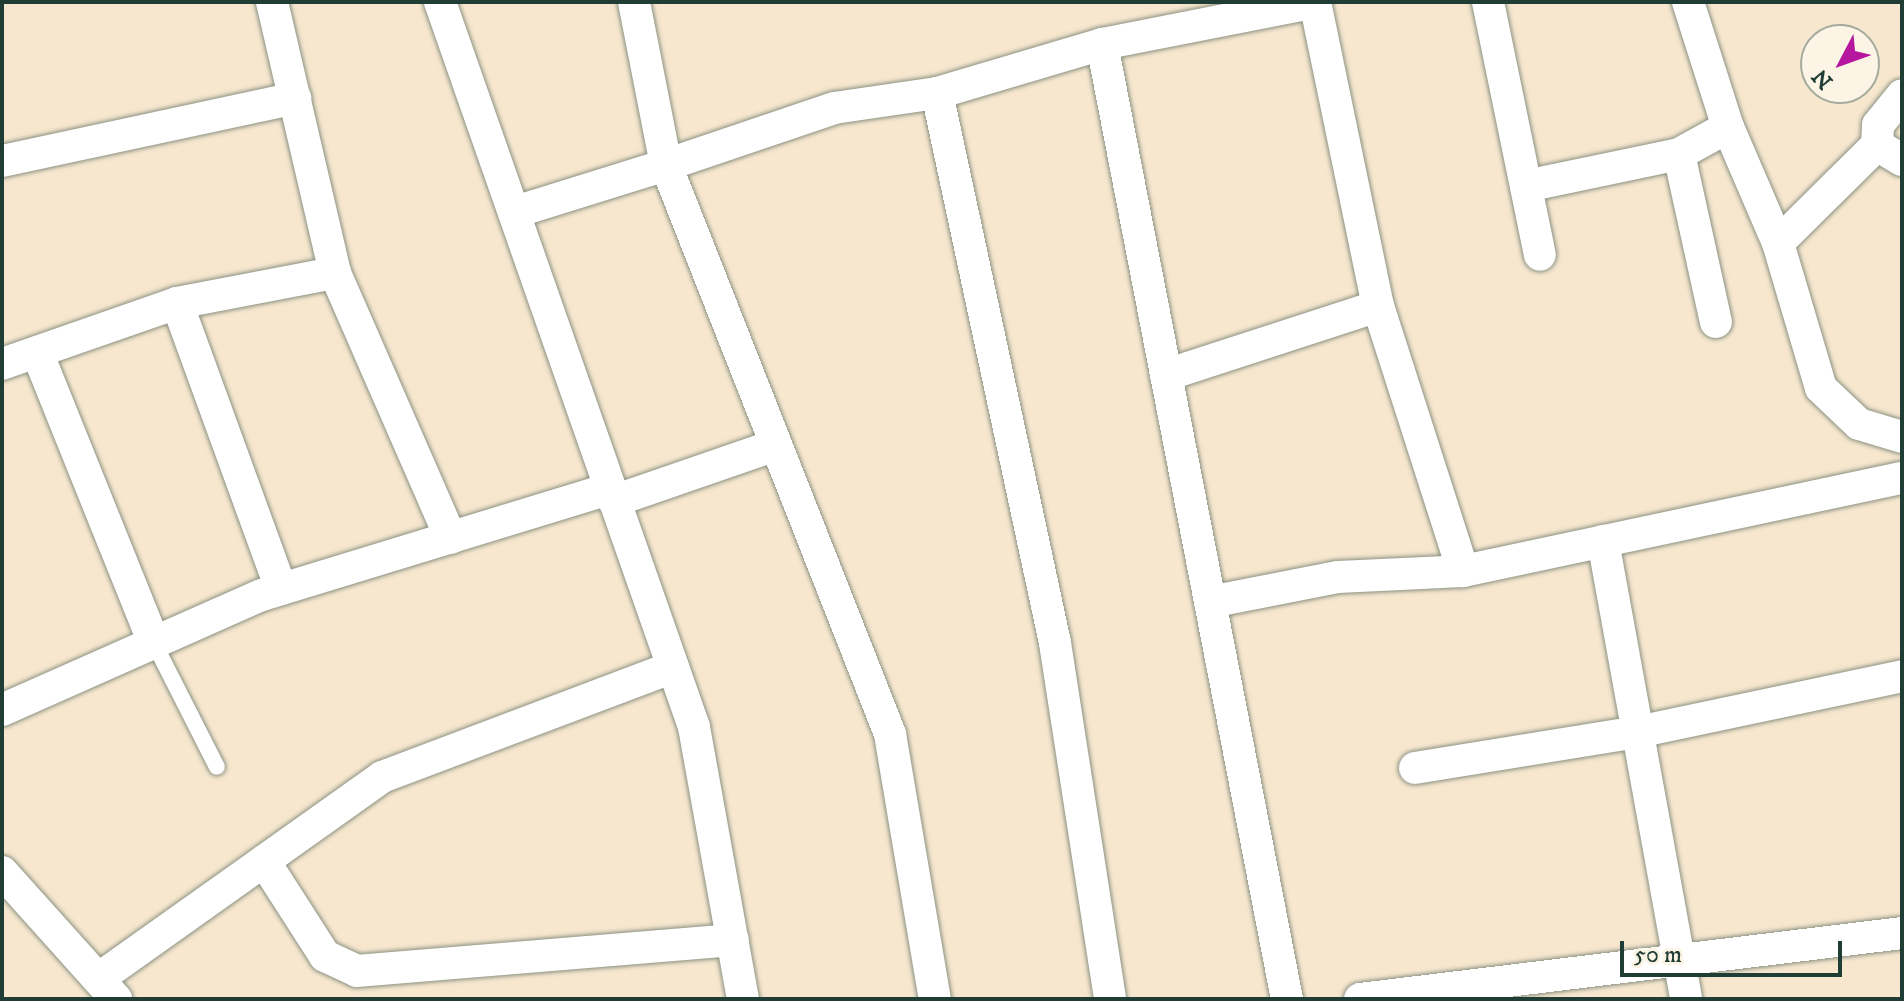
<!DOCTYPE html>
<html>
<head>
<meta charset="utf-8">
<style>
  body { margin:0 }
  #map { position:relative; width:1904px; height:1001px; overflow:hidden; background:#f7e7cf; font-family:"IM FELL DW Pica",serif }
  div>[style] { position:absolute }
  .roads { filter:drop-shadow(0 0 2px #8b9282) drop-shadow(0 0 2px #8b9282) }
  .lane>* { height:16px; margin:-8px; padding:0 8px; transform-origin:8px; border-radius:8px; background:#fff }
  .street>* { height:32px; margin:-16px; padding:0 16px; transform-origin:16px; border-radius:16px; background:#fff }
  span { translate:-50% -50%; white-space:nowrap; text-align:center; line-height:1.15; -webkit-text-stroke:6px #fcf5e5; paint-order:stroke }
  .frame { position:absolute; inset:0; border:4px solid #1f3d34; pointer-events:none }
  .north { position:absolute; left:1800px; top:24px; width:80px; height:80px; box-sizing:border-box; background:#fcf5e5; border:2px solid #a4ab9e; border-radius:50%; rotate:229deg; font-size:22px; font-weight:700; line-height:32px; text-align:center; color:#1f3d34 }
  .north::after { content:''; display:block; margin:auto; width:28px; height:36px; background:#b5179e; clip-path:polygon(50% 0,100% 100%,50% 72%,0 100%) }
  .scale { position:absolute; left:1620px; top:941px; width:222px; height:36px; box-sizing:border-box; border:4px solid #1f3d34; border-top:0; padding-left:10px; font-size:24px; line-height:28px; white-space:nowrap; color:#1f3d34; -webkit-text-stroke:6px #fcf5e5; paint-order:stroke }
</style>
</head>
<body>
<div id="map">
  <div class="roads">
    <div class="lane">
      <div style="left:153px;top:641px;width:141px;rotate:63.1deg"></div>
    </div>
    <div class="street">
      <div style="left:272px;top:2px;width:278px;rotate:76.9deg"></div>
      <div style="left:335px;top:273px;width:289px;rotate:66.4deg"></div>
      <div style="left:440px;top:2px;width:768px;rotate:70.69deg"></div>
      <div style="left:694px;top:727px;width:276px;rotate:79.8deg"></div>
      <div style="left:634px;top:2px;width:166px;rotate:78.9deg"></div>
      <div style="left:666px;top:165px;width:177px;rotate:-18.7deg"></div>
      <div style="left:834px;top:108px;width:104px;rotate:-8.3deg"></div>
      <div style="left:937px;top:93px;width:563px;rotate:77.89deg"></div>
      <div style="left:1055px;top:643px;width:360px;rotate:81.2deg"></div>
      <div style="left:1315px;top:2px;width:310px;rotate:78.3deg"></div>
      <div style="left:1378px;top:306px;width:278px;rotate:72.2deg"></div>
      <div style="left:1488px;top:2px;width:258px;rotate:78.4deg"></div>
      <div style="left:1688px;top:2px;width:131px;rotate:72.3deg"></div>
      <div style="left:1728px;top:127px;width:126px;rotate:66.7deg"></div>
      <div style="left:1778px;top:243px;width:151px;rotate:73.5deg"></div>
      <div style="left:1821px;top:388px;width:52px;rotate:43.5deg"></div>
      <div style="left:1859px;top:424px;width:45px;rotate:16.8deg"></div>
      <div style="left:1102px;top:44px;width:973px;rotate:79.04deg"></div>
      <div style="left:937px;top:93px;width:172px;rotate:-16.5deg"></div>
      <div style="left:1102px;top:44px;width:218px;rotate:-11.1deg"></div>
      <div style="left:1877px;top:145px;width:29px;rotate:31deg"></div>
      <div style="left:1679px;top:154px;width:172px;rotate:77.6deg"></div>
      <div style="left:2px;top:161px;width:300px;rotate:-12.1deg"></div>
      <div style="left:1526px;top:186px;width:156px;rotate:-11.8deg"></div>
      <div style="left:1679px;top:154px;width:56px;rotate:-28.9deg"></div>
      <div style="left:515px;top:212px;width:158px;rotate:-17.3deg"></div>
      <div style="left:666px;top:165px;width:612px;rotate:68.51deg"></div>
      <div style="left:890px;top:734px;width:269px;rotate:80.4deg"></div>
      <div style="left:1778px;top:243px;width:139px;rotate:-44.7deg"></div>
      <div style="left:1877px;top:145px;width:20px;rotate:-87deg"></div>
      <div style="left:1878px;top:125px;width:38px;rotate:-51deg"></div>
      <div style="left:177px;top:303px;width:304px;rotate:70deg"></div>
      <div style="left:37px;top:352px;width:311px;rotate:68.1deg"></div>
      <div style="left:2px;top:364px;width:185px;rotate:-19.2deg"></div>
      <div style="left:177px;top:303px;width:161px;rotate:-10.8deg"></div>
      <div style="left:1166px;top:375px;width:223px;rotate:-18deg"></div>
      <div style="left:614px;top:501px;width:168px;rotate:-19.1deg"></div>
      <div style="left:1603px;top:541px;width:465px;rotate:79.7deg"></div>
      <div style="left:1210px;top:602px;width:130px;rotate:-11.1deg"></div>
      <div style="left:1338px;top:577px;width:125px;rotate:-2.7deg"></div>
      <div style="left:1463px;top:571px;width:449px;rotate:-12deg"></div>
      <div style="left:2px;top:710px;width:284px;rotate:-23.9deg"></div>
      <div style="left:262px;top:595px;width:363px;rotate:-17deg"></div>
      <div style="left:1415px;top:768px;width:225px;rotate:-9.2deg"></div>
      <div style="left:1637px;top:732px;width:271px;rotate:-11.9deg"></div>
      <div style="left:264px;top:861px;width:113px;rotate:57.3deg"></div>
      <div style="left:325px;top:956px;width:35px;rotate:25deg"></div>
      <div style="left:357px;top:971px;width:377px;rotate:-4.7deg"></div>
      <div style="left:2px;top:872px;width:171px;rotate:48.1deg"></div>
      <div style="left:98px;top:979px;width:349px;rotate:-35.4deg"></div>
      <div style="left:382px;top:777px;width:311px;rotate:-20.7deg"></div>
      <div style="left:1360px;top:999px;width:546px;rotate:-6.94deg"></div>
    </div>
  </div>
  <div class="frame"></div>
  <div class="north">N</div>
  <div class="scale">50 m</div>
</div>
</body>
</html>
